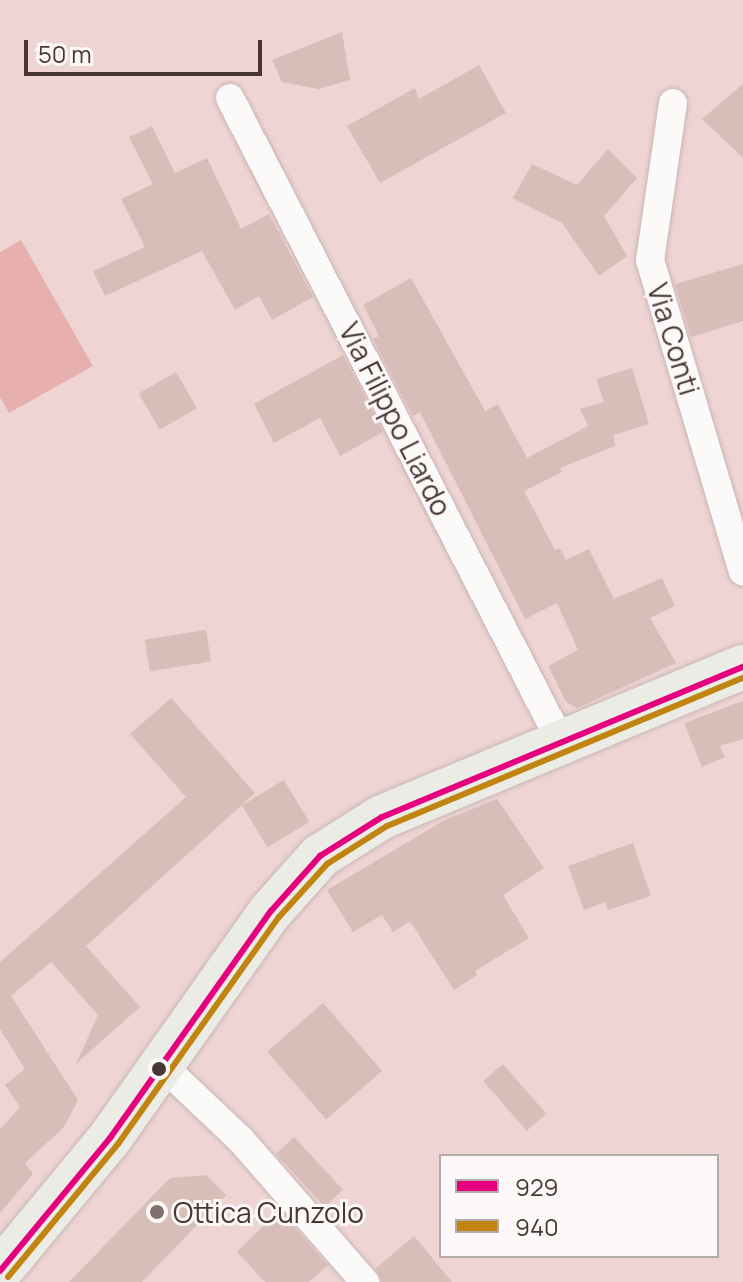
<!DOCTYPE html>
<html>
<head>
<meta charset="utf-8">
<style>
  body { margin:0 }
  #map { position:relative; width:743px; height:1282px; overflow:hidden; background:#eed5d4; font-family:Manrope,sans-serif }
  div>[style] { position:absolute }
  .green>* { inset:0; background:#e7afae }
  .building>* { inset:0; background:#d8beb9; transform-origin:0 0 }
  .roads { filter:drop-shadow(0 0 2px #c9b5b5) drop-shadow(0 0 2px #c9b5b5) }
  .street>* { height:28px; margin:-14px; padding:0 14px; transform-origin:14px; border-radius:14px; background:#fcf9f9 }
  .primary>* { height:44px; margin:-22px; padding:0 22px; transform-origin:22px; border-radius:22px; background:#eaece5 }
  .bus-1>* { height:6px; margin:-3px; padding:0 3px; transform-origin:3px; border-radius:3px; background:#e5007d }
  .bus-2>* { height:6px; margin:-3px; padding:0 3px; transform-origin:3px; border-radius:3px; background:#c28410 }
  .dots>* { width:22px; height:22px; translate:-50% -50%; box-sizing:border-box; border:4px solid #fdf8f8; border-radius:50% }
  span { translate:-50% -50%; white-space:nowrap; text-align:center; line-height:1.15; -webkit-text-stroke:6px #fdf8f8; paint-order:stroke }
  .street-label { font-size:28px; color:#483636 }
  .poi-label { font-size:28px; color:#483636 }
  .left { translate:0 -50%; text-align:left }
  .legend { position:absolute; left:439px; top:1154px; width:280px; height:104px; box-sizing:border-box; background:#fdf8f8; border:2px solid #b5aaaa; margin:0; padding:10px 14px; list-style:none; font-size:24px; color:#483636 }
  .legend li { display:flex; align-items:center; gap:16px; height:40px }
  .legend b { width:40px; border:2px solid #b5aaaa }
  .scale { position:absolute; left:24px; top:40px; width:238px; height:36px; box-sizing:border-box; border:4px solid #483636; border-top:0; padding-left:10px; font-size:24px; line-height:28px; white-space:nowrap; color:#483636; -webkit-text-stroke:6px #fdf8f8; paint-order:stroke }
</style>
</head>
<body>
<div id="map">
  <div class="green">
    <div style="clip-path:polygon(21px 240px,93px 366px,9px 413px,0 397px,0 252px)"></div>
  </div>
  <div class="building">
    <div style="clip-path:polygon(342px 32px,350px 80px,318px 89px,282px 82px,272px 60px)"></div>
    <div style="clip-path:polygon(479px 65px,506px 113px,380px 183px,347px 126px,415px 88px,419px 99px)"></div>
    <div style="clip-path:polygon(743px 84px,743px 158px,702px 119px)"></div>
    <div style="clip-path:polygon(152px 126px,175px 173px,207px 158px,241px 229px,269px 214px,313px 297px,272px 320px,259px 296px,235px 310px,202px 251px,105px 296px,93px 271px,145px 247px,121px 199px,153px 184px,129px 137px)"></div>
    <div style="clip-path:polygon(608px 149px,637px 178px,604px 216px,627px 256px,599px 276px,562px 223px,513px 198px,532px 164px,577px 185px)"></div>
    <div style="clip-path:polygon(743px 264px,743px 321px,691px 337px,675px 284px)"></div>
    <div style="clip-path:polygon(411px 278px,485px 411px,498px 404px,527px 458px,588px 426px,580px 409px,604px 402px,596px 379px,632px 368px,649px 424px,614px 435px,615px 446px,560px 468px,562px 472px,524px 491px,555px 550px,560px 548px,566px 560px,589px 549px,614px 599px,662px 578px,675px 606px,650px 618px,676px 663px,577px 708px,566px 702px,548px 666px,578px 650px,557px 603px,525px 619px,420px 412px,413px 416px,373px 339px,379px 336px,363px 305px)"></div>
    <div style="clip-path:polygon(343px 355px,383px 432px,340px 456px,320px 418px,274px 443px,254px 404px)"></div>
    <div style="left:176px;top:372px;width:42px;height:43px;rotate:60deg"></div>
    <div style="left:206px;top:630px;width:32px;height:62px;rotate:81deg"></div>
    <div style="clip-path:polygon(171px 698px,255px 793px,86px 946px,140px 1007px,76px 1064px,98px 1015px,51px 962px,11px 996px,78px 1100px,64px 1127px,25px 1163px,33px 1174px,0 1213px,0 1129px,20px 1107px,5px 1085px,25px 1069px,0 1029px,0 962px,186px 797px,130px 734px)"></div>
    <div style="clip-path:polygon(743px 701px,743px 739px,720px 746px,725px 757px,702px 767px,684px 723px)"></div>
    <div style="left:284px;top:780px;width:49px;height:49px;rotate:59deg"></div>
    <div style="clip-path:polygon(497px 799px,544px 868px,503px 895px,529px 938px,475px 971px,477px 975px,454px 990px,410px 921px,393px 932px,382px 915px,353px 932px,327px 890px,443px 821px)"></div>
    <div style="clip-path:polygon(633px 843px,651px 896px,608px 910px,605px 902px,584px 910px,568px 866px)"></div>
    <div style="left:323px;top:1003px;width:90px;height:74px;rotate:49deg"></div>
    <div style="left:503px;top:1064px;width:66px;height:26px;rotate:49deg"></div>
    <div style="left:294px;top:1137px;width:72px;height:25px;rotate:47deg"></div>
    <div style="clip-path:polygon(206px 1175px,226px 1195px,142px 1282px,69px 1282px,170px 1178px)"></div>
    <div style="clip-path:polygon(279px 1210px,328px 1265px,309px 1282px,265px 1282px,237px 1252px)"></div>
    <div style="clip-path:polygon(414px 1236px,429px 1254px,452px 1282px,382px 1282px,376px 1268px)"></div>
  </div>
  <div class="roads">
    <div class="street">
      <div style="left:230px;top:98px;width:722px;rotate:62.8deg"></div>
      <div style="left:673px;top:103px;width:159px;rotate:98.3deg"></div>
      <div style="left:650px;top:260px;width:325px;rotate:73.4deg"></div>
      <div style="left:164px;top:1067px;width:106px;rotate:43.5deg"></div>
      <div style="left:241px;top:1140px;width:189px;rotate:48.9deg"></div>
    </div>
    <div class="primary">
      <div style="left:0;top:1271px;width:173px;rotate:-50.4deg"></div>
      <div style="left:110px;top:1138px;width:278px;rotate:-54.7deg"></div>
      <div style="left:271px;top:911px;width:74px;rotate:-48.3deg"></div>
      <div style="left:320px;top:856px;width:73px;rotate:-32.2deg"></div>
      <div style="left:382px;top:817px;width:391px;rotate:-22.6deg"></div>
    </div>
  </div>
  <div class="bus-1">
    <div style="left:0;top:1271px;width:173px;rotate:-50.4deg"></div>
    <div style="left:110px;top:1138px;width:278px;rotate:-54.7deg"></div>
    <div style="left:271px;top:911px;width:74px;rotate:-48.3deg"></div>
    <div style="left:320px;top:856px;width:73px;rotate:-32.2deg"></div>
    <div style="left:382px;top:817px;width:391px;rotate:-22.6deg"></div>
  </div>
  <div class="bus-2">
    <div style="left:8px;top:1277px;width:173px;rotate:-50.4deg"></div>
    <div style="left:118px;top:1144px;width:278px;rotate:-54.7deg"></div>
    <div style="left:279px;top:917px;width:72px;rotate:-47.8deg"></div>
    <div style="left:327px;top:864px;width:71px;rotate:-32.3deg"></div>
    <div style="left:387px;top:826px;width:386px;rotate:-22.6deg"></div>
  </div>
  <div class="dots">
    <div style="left:159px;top:1069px;background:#483636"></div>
    <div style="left:157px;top:1212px;background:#826e6d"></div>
  </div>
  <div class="street-label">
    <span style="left:674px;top:339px;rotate:73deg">Via Conti</span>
    <span style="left:396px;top:419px;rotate:63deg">Via Filippo Liardo</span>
  </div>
  <div class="poi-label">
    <span class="left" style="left:173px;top:1212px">Ottica Cunzolo</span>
  </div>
  <ul class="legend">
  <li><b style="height:10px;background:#e5007d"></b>929</li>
  <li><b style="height:10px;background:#c28410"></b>940</li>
  </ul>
  <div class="scale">50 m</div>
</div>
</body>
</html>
